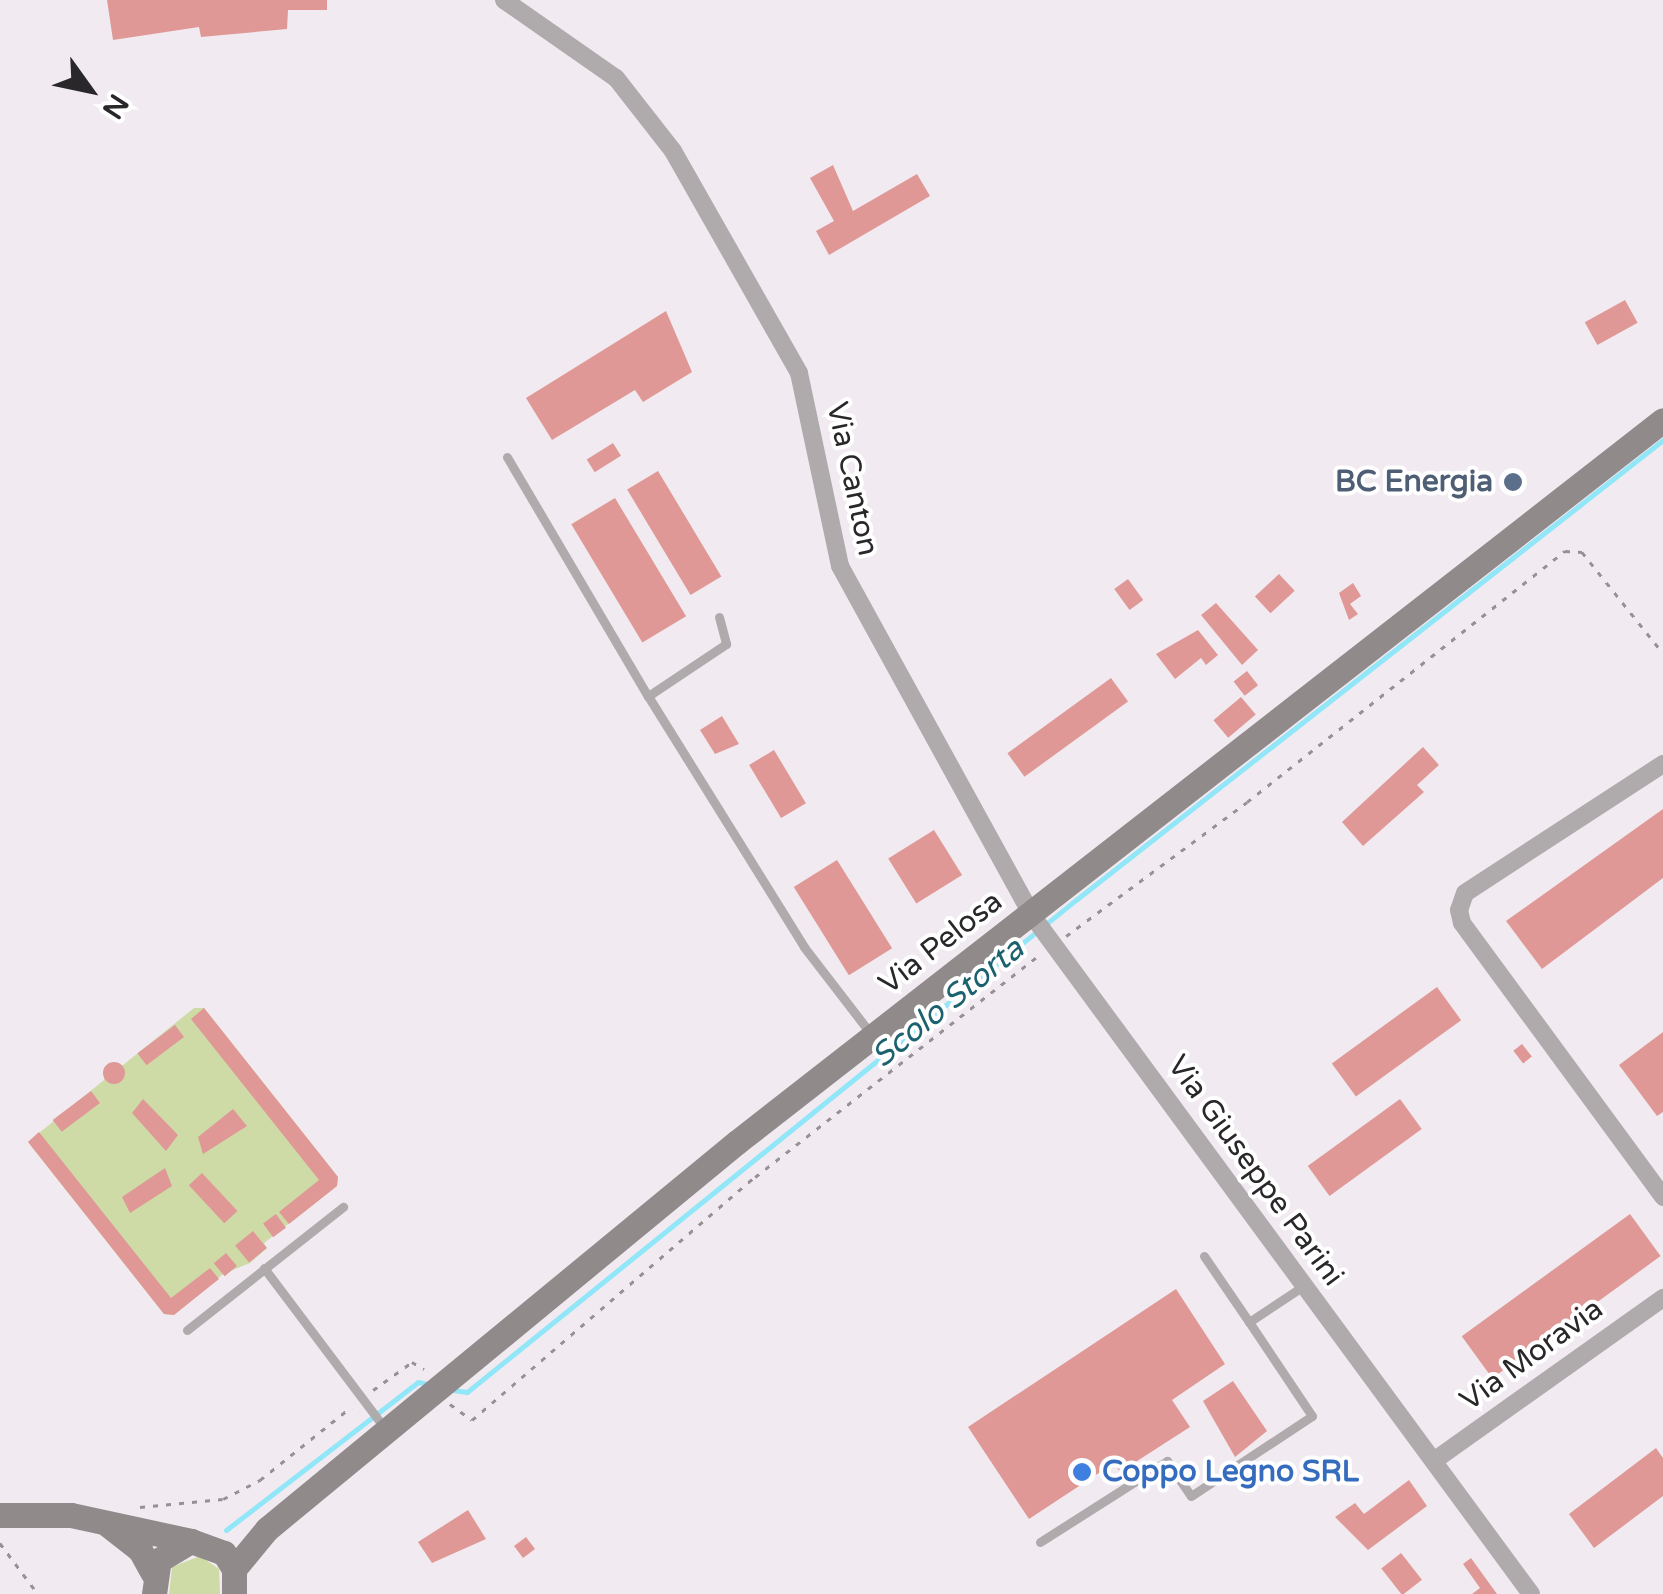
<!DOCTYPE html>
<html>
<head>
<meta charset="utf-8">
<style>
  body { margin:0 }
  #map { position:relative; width:1663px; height:1594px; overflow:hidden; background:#f1ebf1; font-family:"Varela Round",sans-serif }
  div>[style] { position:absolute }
  .green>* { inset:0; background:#cedba6 }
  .stream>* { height:5px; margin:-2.5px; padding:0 2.5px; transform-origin:2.5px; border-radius:2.5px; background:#91e6f7 }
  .building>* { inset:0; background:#df9896; transform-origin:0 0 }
  .round { border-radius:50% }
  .path>* { height:2.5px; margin-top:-1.25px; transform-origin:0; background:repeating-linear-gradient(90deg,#959195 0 5px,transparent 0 13px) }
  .lane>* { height:9px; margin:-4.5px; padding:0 4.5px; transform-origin:4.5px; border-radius:4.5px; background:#afaaab }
  .street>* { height:18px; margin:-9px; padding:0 9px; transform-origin:9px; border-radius:9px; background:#afaaab }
  .secondary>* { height:25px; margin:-12.5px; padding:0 12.5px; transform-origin:12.5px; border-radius:12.5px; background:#908a8b }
  .dots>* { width:28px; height:28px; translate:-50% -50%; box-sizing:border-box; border:5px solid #fff; border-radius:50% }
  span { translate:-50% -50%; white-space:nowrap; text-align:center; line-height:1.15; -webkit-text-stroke:8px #fff; paint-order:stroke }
  .street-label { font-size:30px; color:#292729 }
  .service-label { font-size:30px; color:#4e5e75; font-weight:700 }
  .right { translate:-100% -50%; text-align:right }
  .shop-label { font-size:30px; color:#366cbe; font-weight:700 }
  .left { translate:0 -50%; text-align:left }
  .water-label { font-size:32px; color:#1c616e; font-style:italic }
  .north { position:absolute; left:40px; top:40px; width:100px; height:100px; -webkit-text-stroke:8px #fff; paint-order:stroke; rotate:123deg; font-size:28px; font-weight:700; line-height:40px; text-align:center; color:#292729 }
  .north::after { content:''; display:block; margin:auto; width:35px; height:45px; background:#292729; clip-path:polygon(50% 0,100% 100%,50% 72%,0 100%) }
</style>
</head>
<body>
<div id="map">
  <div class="green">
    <div style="clip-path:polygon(194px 1008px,204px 1008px,338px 1177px,337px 1186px,264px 1243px,267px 1248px,250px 1263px,223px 1274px,174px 1315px,164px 1314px,28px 1142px,104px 1080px,104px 1067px,123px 1065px)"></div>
    <div style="clip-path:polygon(200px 1556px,219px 1569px,220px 1594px,169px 1594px,172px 1567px)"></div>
  </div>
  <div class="stream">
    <div style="left:453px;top:1390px;width:14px;rotate:8deg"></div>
    <div style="left:467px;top:1392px;width:784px;rotate:-38.95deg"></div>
    <div style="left:1077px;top:899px;width:744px;rotate:-38.07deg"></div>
    <div style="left:226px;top:1530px;width:242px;rotate:-37.6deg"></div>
    <div style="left:418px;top:1382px;width:10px;rotate:11deg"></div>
  </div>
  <div class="building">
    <div style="clip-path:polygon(107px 0,327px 0,327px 10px,288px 10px,287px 29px,201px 37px,199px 27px,113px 40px)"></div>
    <div style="clip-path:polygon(833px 165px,853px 211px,917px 174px,930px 196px,829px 255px,816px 231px,834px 221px,810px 178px)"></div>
    <div style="left:1625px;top:300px;width:26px;height:46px;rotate:61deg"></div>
    <div style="clip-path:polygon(666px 311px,692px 372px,643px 402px,635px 390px,552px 440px,526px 398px)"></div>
    <div style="left:613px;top:443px;width:15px;height:31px;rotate:58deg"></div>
    <div style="left:658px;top:471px;width:123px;height:36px;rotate:59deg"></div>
    <div style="left:615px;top:498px;width:138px;height:51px;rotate:59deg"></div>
    <div style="left:1279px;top:574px;width:23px;height:33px;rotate:47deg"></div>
    <div style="left:1128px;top:579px;width:26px;height:17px;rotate:54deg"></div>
    <div style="clip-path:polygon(1353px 583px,1361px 596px,1350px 604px,1358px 614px,1349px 620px,1339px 593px)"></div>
    <div style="clip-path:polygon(1216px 603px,1258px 650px,1242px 665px,1201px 615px)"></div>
    <div style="clip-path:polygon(1198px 630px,1218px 655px,1206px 665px,1201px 658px,1175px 679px,1156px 654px)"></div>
    <div style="left:1247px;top:671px;width:18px;height:17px;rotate:52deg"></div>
    <div style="left:1111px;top:678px;width:29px;height:128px;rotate:54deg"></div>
    <div style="left:1241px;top:697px;width:23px;height:36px;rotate:50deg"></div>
    <div style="clip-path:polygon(722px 716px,739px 744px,715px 754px,700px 730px)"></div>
    <div style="clip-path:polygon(1423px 747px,1439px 765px,1417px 785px,1424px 792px,1363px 846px,1342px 822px)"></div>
    <div style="left:774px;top:750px;width:62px;height:29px;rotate:59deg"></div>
    <div style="clip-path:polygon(1663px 809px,1663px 878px,1542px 969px,1506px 921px)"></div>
    <div style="left:934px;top:830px;width:53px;height:54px;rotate:58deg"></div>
    <div style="left:837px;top:860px;width:104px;height:51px;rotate:58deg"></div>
    <div style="left:1437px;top:987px;width:41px;height:130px;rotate:54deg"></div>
    <div style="clip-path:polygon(204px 1008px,338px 1177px,337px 1186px,289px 1224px,279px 1212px,319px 1180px,191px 1019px)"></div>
    <div style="left:175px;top:1025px;width:15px;height:47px;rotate:53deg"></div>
    <div style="clip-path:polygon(1663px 1032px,1663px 1112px,1657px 1116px,1619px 1065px)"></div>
    <div style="left:1522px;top:1044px;width:16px;height:11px;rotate:52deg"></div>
    <div class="round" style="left:103px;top:1062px;width:22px;height:22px"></div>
    <div style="left:91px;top:1091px;width:15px;height:48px;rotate:53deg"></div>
    <div style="clip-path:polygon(143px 1099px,178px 1135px,166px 1151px,132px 1113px)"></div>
    <div style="left:1400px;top:1099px;width:37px;height:114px;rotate:54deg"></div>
    <div style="clip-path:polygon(233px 1109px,247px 1126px,203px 1154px,198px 1137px)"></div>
    <div style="clip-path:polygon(39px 1132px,171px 1298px,210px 1268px,219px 1279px,174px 1315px,164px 1314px,28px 1142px)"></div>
    <div style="clip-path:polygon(165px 1168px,172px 1186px,130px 1213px,122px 1197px)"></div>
    <div style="left:202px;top:1173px;width:52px;height:18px;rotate:47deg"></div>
    <div style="left:276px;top:1214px;width:17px;height:16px;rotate:54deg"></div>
    <div style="left:1630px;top:1214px;width:52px;height:208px;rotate:54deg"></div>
    <div style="left:253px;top:1231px;width:22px;height:23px;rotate:51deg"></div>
    <div style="left:226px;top:1253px;width:17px;height:16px;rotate:50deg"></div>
    <div style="clip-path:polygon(1176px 1289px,1225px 1364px,1172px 1400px,1190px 1427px,1120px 1472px,1114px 1463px,1029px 1519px,968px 1427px)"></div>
    <div style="clip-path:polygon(1233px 1381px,1267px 1431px,1235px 1457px,1203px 1401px)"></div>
    <div style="clip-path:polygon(1656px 1448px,1663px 1458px,1663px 1496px,1594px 1548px,1569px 1514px)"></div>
    <div style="clip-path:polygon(1409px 1480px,1427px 1506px,1368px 1550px,1335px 1517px,1355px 1503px,1364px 1514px)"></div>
    <div style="clip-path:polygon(468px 1510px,486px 1539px,432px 1563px,418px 1542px)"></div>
    <div style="left:526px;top:1537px;width:15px;height:15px;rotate:53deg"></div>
    <div style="left:1401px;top:1553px;width:34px;height:25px;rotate:52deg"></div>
    <div style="clip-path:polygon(1471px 1558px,1497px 1594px,1472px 1594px,1480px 1588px,1463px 1564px)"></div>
  </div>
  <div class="path">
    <div style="left:1066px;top:936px;width:225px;rotate:-36.5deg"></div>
    <div style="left:1247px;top:802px;width:405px;rotate:-38.3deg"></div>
    <div style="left:1565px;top:551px;width:17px;rotate:3deg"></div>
    <div style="left:1582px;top:552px;width:129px;rotate:51.3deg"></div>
    <div style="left:373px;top:1390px;width:48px;rotate:-35.7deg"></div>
    <div style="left:412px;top:1362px;width:14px;rotate:30deg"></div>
    <div style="left:450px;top:1404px;width:27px;rotate:36deg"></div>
    <div style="left:472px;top:1420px;width:373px;rotate:-40.7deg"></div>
    <div style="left:755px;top:1177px;width:360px;rotate:-38deg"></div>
    <div style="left:140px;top:1507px;width:83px;rotate:-5.5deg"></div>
    <div style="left:223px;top:1499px;width:42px;rotate:-27.2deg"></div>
    <div style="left:260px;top:1480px;width:117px;rotate:-38.7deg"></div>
    <div style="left:0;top:1543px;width:64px;rotate:53.3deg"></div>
  </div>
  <div class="lane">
    <div style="left:507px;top:457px;width:277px;rotate:59.5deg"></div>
    <div style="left:719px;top:617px;width:28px;rotate:75deg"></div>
    <div style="left:726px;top:644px;width:94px;rotate:146.3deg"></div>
    <div style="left:648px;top:696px;width:296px;rotate:58.1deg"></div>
    <div style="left:804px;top:947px;width:110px;rotate:52.4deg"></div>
    <div style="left:1204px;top:1256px;width:80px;rotate:55.7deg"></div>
    <div style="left:264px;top:1268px;width:203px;rotate:53deg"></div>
    <div style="left:187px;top:1330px;width:199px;rotate:-38.3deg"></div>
    <div style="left:1040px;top:1542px;width:151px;rotate:-32.5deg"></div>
    <div style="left:1167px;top:1461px;width:42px;rotate:55.6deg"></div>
    <div style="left:1191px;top:1496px;width:145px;rotate:-33.5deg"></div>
    <div style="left:1312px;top:1416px;width:113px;rotate:-123.8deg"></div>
    <div style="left:1249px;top:1322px;width:67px;rotate:-33.5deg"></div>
  </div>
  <div class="street">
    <div style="left:504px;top:0;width:136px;rotate:34.9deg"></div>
    <div style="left:616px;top:78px;width:93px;rotate:52deg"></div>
    <div style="left:673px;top:151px;width:255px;rotate:60.4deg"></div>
    <div style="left:799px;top:373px;width:197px;rotate:78deg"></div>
    <div style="left:840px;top:566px;width:397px;rotate:61.2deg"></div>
    <div style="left:1031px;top:914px;width:844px;rotate:53.67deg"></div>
    <div style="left:1663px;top:764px;width:236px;rotate:146.9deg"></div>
    <div style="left:1465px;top:893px;width:18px;rotate:109deg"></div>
    <div style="left:1459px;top:910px;width:13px;rotate:77deg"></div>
    <div style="left:1462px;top:923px;width:340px;rotate:53.7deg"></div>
    <div style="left:1435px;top:1460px;width:280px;rotate:-35.4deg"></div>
  </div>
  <div class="secondary">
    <div style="left:0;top:1515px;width:71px"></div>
    <div style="left:71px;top:1515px;width:123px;rotate:12.2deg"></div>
    <div style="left:108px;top:1525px;width:41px;rotate:38deg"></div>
    <div style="left:140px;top:1550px;width:26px;rotate:61deg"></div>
    <div style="left:234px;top:1569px;width:52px;rotate:-50.5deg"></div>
    <div style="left:267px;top:1529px;width:609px;rotate:-39.47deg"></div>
    <div style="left:737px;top:1142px;width:1174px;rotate:-37.94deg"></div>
    <div style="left:154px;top:1594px;width:34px;rotate:-82deg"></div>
    <div style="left:159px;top:1560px;width:37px;rotate:-31deg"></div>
    <div style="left:191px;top:1541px;width:35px;rotate:20deg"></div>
    <div style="left:224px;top:1553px;width:19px;rotate:58deg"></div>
    <div style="left:234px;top:1569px;width:25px;rotate:90deg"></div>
  </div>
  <div class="dots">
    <div style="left:1513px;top:482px;background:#5c6f8a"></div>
    <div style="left:1082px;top:1472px;background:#3f7fe0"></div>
  </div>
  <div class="street-label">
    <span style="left:852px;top:479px;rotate:78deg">Via Canton</span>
    <span style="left:941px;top:943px;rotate:-38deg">Via Pelosa</span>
    <span style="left:1255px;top:1171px;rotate:54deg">Via Giuseppe Parini</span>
    <span style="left:1532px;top:1355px;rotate:-36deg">Via Moravia</span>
  </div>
  <div class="service-label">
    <span class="right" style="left:1493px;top:482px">BC Energia</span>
  </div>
  <div class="shop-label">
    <span class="left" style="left:1102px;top:1472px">Coppo Legno SRL</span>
  </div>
  <div class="water-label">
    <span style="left:948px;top:1003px;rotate:-39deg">Scolo Storta</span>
  </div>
  <div class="north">N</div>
</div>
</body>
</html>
